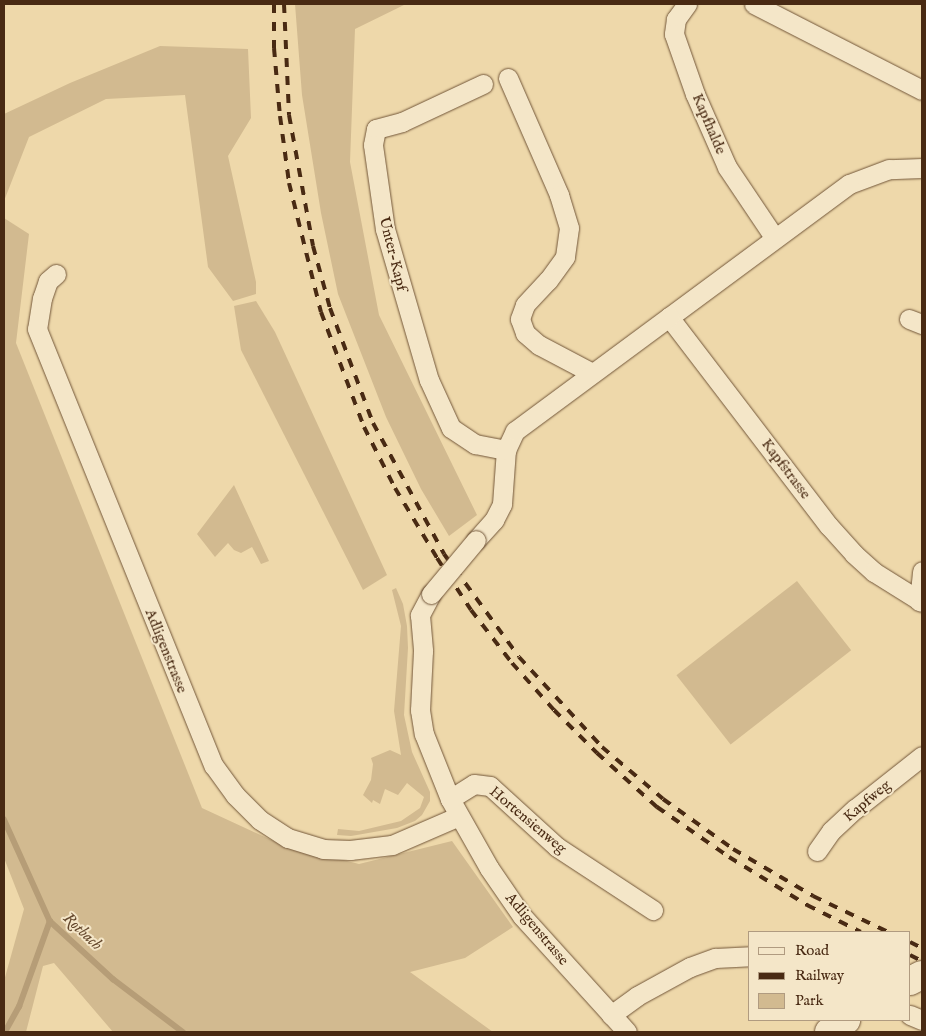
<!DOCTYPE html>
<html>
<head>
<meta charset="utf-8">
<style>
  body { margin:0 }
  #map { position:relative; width:926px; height:1036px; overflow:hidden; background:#eed8aa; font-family:"IM FELL English",serif }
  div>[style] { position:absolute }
  .green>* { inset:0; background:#d2ba90; transform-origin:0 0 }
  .stream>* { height:5.5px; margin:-2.75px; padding:0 2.75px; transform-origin:2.75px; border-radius:2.75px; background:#b69d77 }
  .roads { filter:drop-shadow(0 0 1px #725639) drop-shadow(0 0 1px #725639) }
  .street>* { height:19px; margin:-9.5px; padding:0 9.5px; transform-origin:9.5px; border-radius:9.5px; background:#f4e6c8 }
  .secondary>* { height:28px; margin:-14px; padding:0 14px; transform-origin:14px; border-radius:14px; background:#f4e6c8 }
  .rail>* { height:4px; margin-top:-2px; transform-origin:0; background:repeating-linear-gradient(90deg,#492a13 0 9px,transparent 0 18px) }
  .bridges { filter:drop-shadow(0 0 1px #725639) drop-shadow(0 0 1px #725639) }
  .street-bridge>* { height:19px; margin:-9.5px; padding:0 9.5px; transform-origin:9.5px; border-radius:9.5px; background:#f4e6c8 }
  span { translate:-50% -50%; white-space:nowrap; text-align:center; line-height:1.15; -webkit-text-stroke:4px #f4e6c8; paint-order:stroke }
  .street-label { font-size:15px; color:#492a13 }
  .water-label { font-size:16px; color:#64472c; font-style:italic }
  .frame { position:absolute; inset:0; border:5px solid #492a13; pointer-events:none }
  .legend { position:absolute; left:748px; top:931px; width:162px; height:90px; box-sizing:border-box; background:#f4e6c8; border:1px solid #b09b80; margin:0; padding:6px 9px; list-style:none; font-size:15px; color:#492a13 }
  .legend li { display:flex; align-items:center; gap:10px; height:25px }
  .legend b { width:25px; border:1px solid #b09b80 }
</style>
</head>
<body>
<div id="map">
  <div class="green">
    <div style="clip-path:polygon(295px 4px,406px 4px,355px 29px,350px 162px,379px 315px,477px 515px,449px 536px,421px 489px,386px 417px,338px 294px,321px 213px,302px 95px)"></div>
    <div style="clip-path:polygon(160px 46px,248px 49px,251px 118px,228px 156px,256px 282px,256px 294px,233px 301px,208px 267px,185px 95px,106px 99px,29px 137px,4px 201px,4px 114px,70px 83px)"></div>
    <div style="clip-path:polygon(4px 218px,29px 234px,16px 343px,202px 808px,280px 844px,359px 864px,452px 841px,513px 927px,465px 958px,410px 972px,493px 1032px,113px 1032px,54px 963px,43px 966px,26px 1032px,4px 1032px,4px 981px,24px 909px,4px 858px)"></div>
    <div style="clip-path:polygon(256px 301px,275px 332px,387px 575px,363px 590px,241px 350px,234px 306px)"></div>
    <div style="clip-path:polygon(234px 485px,269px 561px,261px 564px,252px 547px,241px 553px,234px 550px,228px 543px,215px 557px,197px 534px)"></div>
    <div style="left:797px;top:581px;width:88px;height:153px;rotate:52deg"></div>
    <div style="clip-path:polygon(396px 588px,403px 604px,407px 626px,408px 648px,404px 715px,412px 752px,430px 792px,430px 801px,422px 815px,415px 821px,397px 828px,351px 836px,337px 835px,338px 829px,359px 831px,401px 821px,420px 808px,424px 797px,407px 783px,398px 795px,385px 789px,380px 804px,373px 800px,372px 803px,363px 795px,371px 780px,373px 764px,371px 758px,390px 750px,401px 755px,394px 711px,401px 626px,392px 590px)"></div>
  </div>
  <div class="stream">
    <div style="left:4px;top:819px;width:112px;rotate:65.7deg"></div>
    <div style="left:50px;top:921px;width:86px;rotate:42.6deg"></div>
    <div style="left:113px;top:979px;width:88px;rotate:37.1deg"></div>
    <div style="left:5px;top:1032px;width:29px;rotate:-61deg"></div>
    <div style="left:19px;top:1007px;width:91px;rotate:-70.2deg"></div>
  </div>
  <div class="roads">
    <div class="street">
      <div style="left:687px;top:4px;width:19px;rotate:126deg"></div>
      <div style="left:676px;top:19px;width:15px;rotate:98deg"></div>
      <div style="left:674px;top:34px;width:64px;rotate:70.7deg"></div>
      <div style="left:695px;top:94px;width:80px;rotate:66.3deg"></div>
      <div style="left:727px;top:167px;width:84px;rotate:56.1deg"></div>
      <div style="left:754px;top:4px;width:189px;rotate:27.1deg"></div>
      <div style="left:508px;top:78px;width:128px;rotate:66.4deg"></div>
      <div style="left:559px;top:195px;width:34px;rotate:73deg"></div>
      <div style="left:569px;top:228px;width:29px;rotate:98deg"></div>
      <div style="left:565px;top:257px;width:29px;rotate:126deg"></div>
      <div style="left:548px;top:280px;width:34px;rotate:133deg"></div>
      <div style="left:525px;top:305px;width:15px;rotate:110deg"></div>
      <div style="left:520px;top:319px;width:15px;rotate:70deg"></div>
      <div style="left:525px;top:333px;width:18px;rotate:41deg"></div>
      <div style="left:539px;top:345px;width:60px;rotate:27.8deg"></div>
      <div style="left:483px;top:84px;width:89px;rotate:154.9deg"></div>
      <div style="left:402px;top:122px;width:27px;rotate:165deg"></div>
      <div style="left:376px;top:129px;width:16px;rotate:101deg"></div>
      <div style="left:373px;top:145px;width:85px;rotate:81.9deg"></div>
      <div style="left:385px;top:229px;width:157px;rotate:73.8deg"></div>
      <div style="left:429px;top:380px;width:53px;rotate:65.4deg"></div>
      <div style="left:451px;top:428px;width:29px;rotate:34deg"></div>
      <div style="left:475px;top:444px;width:32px;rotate:11deg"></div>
      <div style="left:922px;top:168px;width:33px;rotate:178deg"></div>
      <div style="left:889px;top:169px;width:43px;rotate:159.4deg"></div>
      <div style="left:849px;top:184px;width:224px;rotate:143.5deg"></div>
      <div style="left:669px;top:317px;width:263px;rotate:52.6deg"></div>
      <div style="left:829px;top:526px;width:38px;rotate:48deg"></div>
      <div style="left:854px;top:554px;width:27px;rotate:42deg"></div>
      <div style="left:874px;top:572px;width:57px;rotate:32deg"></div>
      <div style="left:56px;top:274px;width:11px;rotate:139deg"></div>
      <div style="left:48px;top:281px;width:18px;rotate:109deg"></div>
      <div style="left:42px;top:298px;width:31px;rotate:99deg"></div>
      <div style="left:37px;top:329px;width:471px;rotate:68deg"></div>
      <div style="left:214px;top:766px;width:36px;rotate:54deg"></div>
      <div style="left:235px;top:795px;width:35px;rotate:45deg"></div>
      <div style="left:260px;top:820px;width:33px;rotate:33deg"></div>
      <div style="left:288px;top:838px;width:37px;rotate:17deg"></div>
      <div style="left:323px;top:849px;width:27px;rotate:2deg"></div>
      <div style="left:350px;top:850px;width:42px;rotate:-6.8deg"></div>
      <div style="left:392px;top:845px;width:73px;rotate:-23.4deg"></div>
      <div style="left:909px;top:319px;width:14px;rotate:21deg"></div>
      <div style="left:476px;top:540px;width:27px;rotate:-48deg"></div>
      <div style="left:494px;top:520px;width:18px;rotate:-63deg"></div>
      <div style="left:502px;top:504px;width:54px;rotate:-85.8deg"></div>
      <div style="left:506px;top:450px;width:21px;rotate:-65deg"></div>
      <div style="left:515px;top:431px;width:192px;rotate:-36.5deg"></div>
      <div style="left:431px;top:594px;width:24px;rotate:118deg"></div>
      <div style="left:420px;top:615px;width:36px;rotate:85deg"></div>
      <div style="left:423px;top:651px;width:59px;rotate:92.9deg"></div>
      <div style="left:420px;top:710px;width:24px;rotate:81deg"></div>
      <div style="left:424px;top:734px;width:70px;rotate:68.2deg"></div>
      <div style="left:450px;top:799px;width:79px;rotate:60.5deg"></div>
      <div style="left:489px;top:868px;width:58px;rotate:55.5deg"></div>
      <div style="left:522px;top:916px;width:156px;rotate:47.8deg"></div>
      <div style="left:919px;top:601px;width:30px;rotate:-84deg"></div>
      <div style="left:450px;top:799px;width:28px;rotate:-32deg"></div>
      <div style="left:474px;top:784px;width:16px;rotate:7deg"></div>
      <div style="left:490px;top:786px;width:91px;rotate:42.3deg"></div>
      <div style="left:557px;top:847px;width:115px;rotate:33.3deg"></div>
      <div style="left:817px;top:851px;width:24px;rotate:-55deg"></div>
      <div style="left:831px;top:831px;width:33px;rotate:-43deg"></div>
      <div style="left:855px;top:809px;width:85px;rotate:-38.3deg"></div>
      <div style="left:611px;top:1015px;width:32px;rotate:-36deg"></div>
      <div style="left:637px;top:996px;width:60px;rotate:-28.7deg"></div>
      <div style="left:690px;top:967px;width:27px;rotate:-20deg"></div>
      <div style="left:715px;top:958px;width:35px;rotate:-3deg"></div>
      <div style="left:910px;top:1015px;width:13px;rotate:23deg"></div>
    </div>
    <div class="secondary">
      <div style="left:910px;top:981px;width:13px;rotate:-27deg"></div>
      <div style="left:829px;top:1032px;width:21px;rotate:-35deg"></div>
    </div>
  </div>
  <div class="rail">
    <div style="left:274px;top:4px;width:44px;rotate:90deg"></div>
    <div style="left:274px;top:48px;width:68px;rotate:85deg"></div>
    <div style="left:280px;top:116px;width:68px;rotate:82.3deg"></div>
    <div style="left:289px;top:183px;width:133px;rotate:76.1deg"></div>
    <div style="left:321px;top:312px;width:123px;rotate:69.5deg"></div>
    <div style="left:364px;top:427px;width:68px;rotate:63.1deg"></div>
    <div style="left:395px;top:488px;width:82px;rotate:59deg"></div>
    <div style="left:437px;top:558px;width:62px;rotate:56.8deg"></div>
    <div style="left:471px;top:610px;width:67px;rotate:52.3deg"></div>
    <div style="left:512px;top:663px;width:63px;rotate:48.2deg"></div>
    <div style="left:554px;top:710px;width:61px;rotate:45deg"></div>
    <div style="left:597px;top:753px;width:81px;rotate:42deg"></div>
    <div style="left:657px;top:807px;width:88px;rotate:34.8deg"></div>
    <div style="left:729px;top:857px;width:92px;rotate:31.6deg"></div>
    <div style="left:807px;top:905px;width:60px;rotate:26.6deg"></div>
    <div style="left:284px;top:4px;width:111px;rotate:87.4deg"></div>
    <div style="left:289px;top:115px;width:133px;rotate:79.6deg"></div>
    <div style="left:313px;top:246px;width:64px;rotate:74.7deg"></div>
    <div style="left:330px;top:308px;width:123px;rotate:69.5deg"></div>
    <div style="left:373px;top:423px;width:149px;rotate:61.5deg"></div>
    <div style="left:444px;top:554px;width:127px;rotate:53.9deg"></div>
    <div style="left:519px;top:657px;width:122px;rotate:47.3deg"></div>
    <div style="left:602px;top:747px;width:80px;rotate:40.4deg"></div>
    <div style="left:663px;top:799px;width:86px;rotate:35.5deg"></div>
    <div style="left:733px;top:849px;width:93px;rotate:30.4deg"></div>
    <div style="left:813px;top:896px;width:83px;rotate:25.6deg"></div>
    <div style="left:910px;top:942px;width:13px;rotate:27deg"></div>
    <div style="left:910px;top:955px;width:13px;rotate:27deg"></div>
  </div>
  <div class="bridges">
    <div class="street-bridge">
      <div style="left:431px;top:594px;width:70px;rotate:-50.2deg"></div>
    </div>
  </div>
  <div class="street-label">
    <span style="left:709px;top:124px;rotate:67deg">Kapfhalde</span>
    <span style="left:393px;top:254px;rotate:76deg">Unter-Kapf</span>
    <span style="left:786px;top:469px;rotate:53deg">Kapfstrasse</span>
    <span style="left:166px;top:651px;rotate:68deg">Adligenstrasse</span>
    <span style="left:867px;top:801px;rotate:-40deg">Kapfweg</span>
    <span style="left:528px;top:820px;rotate:40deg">Hortensienweg</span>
    <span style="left:537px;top:929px;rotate:50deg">Adligenstrasse</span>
  </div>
  <div class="water-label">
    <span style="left:82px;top:932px;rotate:43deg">Rotbach</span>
  </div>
  <div class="frame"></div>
  <ul class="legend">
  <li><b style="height:6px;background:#f4e6c8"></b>Road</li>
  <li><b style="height:6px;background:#492a13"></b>Railway</li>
  <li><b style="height:14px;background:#d2ba90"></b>Park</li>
  </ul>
</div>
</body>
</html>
